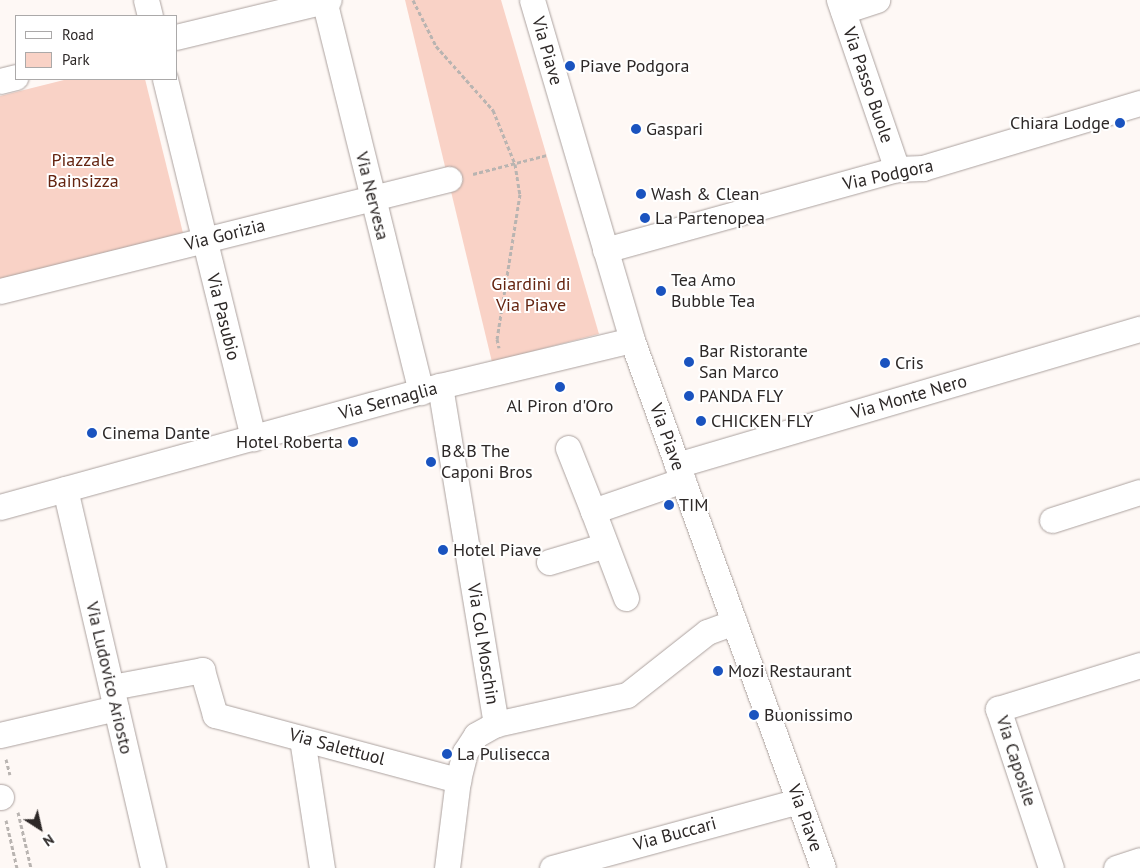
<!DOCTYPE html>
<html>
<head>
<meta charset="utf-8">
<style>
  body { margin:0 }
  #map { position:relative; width:1140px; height:868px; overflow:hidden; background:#fef8f5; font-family:"PT Sans",sans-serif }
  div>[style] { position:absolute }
  .green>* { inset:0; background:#f9d2c6 }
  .path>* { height:3px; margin-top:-1.5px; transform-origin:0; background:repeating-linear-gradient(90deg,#b9b4b1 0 4px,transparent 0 6.5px) }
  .roads { filter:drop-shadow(0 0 1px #aca29f) drop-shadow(0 0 1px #aca29f) }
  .minor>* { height:25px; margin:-12.5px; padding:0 12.5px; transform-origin:12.5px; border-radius:12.5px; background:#fff }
  .dots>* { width:14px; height:14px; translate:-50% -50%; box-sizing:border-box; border:2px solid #fff; border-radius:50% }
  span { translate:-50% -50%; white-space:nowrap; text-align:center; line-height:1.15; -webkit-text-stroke:4px #fff; paint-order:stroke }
  .street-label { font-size:18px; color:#2d2827 }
  .poi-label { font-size:18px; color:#2d2827 }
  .left { translate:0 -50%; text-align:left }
  .right { translate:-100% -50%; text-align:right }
  .park-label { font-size:18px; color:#652511 }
  .legend { position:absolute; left:15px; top:15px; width:162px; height:65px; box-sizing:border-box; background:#fff; border:1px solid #aba9a9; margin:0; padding:6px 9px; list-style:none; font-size:15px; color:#2d2827 }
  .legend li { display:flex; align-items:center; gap:10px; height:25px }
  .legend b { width:25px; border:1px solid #aba9a9 }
  .north { position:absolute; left:15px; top:803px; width:50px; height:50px; -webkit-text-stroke:4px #fff; paint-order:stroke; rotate:145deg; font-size:14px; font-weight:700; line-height:20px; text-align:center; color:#2d2827 }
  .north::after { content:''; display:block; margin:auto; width:18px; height:22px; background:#2d2827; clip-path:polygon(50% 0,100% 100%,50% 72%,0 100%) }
</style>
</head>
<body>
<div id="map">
  <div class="green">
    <div style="clip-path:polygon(405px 0,501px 0,599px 334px,492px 362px)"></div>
    <div style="clip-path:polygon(68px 79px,145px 79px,183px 233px,0 279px,0 96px)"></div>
  </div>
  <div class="path">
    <div style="left:413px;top:0;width:51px;rotate:63.4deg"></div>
    <div style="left:436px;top:46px;width:86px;rotate:48.3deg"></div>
    <div style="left:493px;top:110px;width:58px;rotate:67.8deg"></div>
    <div style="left:515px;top:164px;width:30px;rotate:81deg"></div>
    <div style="left:520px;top:194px;width:147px;rotate:99deg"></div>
    <div style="left:497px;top:339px;width:9px;rotate:77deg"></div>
    <div style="left:473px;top:174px;width:76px;rotate:-14.4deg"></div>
    <div style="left:6px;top:759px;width:16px;rotate:76deg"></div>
    <div style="left:18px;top:812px;width:57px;rotate:76.9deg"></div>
    <div style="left:6px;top:820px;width:49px;rotate:77.1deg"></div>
  </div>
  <div class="roads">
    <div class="minor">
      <div style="left:146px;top:0;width:16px;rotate:76deg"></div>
      <div style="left:324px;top:0;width:404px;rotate:76.1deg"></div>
      <div style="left:532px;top:0;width:354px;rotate:73.6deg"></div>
      <div style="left:632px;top:340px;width:561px;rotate:70.11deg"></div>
      <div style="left:839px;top:0;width:179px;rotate:71.1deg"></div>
      <div style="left:843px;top:11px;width:36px;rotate:-18deg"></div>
      <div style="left:176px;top:37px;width:157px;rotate:-13.6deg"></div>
      <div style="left:165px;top:79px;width:370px;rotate:76.2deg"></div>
      <div style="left:0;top:81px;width:16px;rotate:-14deg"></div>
      <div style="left:605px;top:250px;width:303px;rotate:-15.5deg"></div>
      <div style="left:897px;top:169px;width:26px;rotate:-2deg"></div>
      <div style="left:923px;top:168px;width:227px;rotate:-16.7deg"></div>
      <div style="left:0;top:291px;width:463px;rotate:-14deg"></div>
      <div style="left:440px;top:386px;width:343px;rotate:80.6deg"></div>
      <div style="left:568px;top:448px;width:68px;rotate:68.4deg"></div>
      <div style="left:677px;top:465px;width:483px;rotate:-16.4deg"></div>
      <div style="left:65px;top:489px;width:389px;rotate:76.9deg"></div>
      <div style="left:0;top:507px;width:456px;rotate:-15.4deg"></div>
      <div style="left:440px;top:386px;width:197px;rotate:-13.5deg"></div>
      <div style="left:1052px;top:520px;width:92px;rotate:-17.7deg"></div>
      <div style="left:549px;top:562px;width:59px;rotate:-16.6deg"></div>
      <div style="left:626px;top:598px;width:93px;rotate:-110.8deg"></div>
      <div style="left:593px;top:511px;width:95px;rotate:-19deg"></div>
      <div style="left:112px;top:687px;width:92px;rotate:-10.7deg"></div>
      <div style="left:202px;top:670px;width:47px;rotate:73.9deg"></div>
      <div style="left:215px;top:715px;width:252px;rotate:15deg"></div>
      <div style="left:0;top:735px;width:119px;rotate:-13.1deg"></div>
      <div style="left:302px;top:739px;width:131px;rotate:81.2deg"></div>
      <div style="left:0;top:797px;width:1px"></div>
      <div style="left:447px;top:868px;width:89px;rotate:-82.9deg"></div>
      <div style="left:458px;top:780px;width:29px;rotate:-76deg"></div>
      <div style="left:465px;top:752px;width:20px;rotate:-57deg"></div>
      <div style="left:476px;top:735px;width:23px;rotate:-29deg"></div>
      <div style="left:496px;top:724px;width:134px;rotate:-12.5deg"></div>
      <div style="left:627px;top:695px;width:102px;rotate:-38.2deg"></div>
      <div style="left:707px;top:632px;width:29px;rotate:-20deg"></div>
      <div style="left:552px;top:868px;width:255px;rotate:-15.2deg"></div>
      <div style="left:1051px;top:868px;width:168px;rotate:-108.4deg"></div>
      <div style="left:998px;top:709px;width:149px;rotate:-17.2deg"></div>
      <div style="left:1116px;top:868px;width:25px;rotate:-18deg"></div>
    </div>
  </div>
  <div class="dots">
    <div style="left:570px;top:66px;background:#1a53bf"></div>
    <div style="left:1120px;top:123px;background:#1a53bf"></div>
    <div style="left:636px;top:129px;background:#1a53bf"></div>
    <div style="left:641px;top:194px;background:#1a53bf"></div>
    <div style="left:645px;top:218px;background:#1a53bf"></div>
    <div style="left:661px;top:291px;background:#1a53bf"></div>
    <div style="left:689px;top:362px;background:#1a53bf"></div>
    <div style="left:885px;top:363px;background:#1a53bf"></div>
    <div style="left:560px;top:387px;background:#1a53bf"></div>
    <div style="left:689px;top:396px;background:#1a53bf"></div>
    <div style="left:701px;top:421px;background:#1a53bf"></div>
    <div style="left:92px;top:433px;background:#1a53bf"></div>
    <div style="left:353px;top:442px;background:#1a53bf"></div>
    <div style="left:431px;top:462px;background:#1a53bf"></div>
    <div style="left:669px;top:505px;background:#1a53bf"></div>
    <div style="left:443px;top:550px;background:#1a53bf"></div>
    <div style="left:718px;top:671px;background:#1a53bf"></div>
    <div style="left:754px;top:715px;background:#1a53bf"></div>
    <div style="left:447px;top:754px;background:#1a53bf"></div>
  </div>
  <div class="street-label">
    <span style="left:547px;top:51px;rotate:74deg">Via Piave</span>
    <span style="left:868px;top:85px;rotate:71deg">Via Passo Buole</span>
    <span style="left:888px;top:175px;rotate:-12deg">Via Podgora</span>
    <span style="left:372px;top:196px;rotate:76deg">Via Nervesa</span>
    <span style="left:225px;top:235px;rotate:-14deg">Via Gorizia</span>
    <span style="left:223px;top:317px;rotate:76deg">Via Pasubio</span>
    <span style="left:909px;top:397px;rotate:-16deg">Via Monte Nero</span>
    <span style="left:388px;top:401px;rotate:-15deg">Via Sernaglia</span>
    <span style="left:667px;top:437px;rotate:70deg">Via Piave</span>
    <span style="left:483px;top:644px;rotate:81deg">Via Col Moschin</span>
    <span style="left:109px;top:678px;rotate:77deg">Via Ludovico Ariosto</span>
    <span style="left:337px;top:747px;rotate:15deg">Via Salettuol</span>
    <span style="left:1016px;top:761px;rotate:72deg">Via Caposile</span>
    <span style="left:805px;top:818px;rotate:70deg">Via Piave</span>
    <span style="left:675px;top:834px;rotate:-15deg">Via Buccari</span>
  </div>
  <div class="poi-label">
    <span class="left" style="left:580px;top:66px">Piave Podgora</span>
    <span class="right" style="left:1110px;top:123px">Chiara Lodge</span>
    <span class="left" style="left:646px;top:129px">Gaspari</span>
    <span class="left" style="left:651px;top:194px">Wash &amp; Clean</span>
    <span class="left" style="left:655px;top:218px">La Partenopea</span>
    <span class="left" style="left:671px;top:291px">Tea Amo<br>Bubble Tea</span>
    <span class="left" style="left:699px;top:362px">Bar Ristorante<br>San Marco</span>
    <span class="left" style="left:895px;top:363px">Cris</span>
    <span class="left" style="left:699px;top:396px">PANDA FLY</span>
    <span style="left:560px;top:406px">Al Piron d'Oro</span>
    <span class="left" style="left:711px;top:421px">CHICKEN FLY</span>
    <span class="left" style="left:102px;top:433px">Cinema Dante</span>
    <span class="right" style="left:343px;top:442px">Hotel Roberta</span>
    <span class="left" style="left:441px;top:462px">B&amp;B The<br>Caponi Bros</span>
    <span class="left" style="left:679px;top:505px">TIM</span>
    <span class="left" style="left:453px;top:550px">Hotel Piave</span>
    <span class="left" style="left:728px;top:671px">Mozi Restaurant</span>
    <span class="left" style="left:764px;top:715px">Buonissimo</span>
    <span class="left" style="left:457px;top:754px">La Pulisecca</span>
  </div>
  <div class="park-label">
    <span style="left:83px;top:171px">Piazzale<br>Bainsizza</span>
    <span style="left:531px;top:295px">Giardini di<br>Via Piave</span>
  </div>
  <ul class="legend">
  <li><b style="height:6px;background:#fff"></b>Road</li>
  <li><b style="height:14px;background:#f9d2c6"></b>Park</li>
  </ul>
  <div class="north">N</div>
</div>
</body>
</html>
